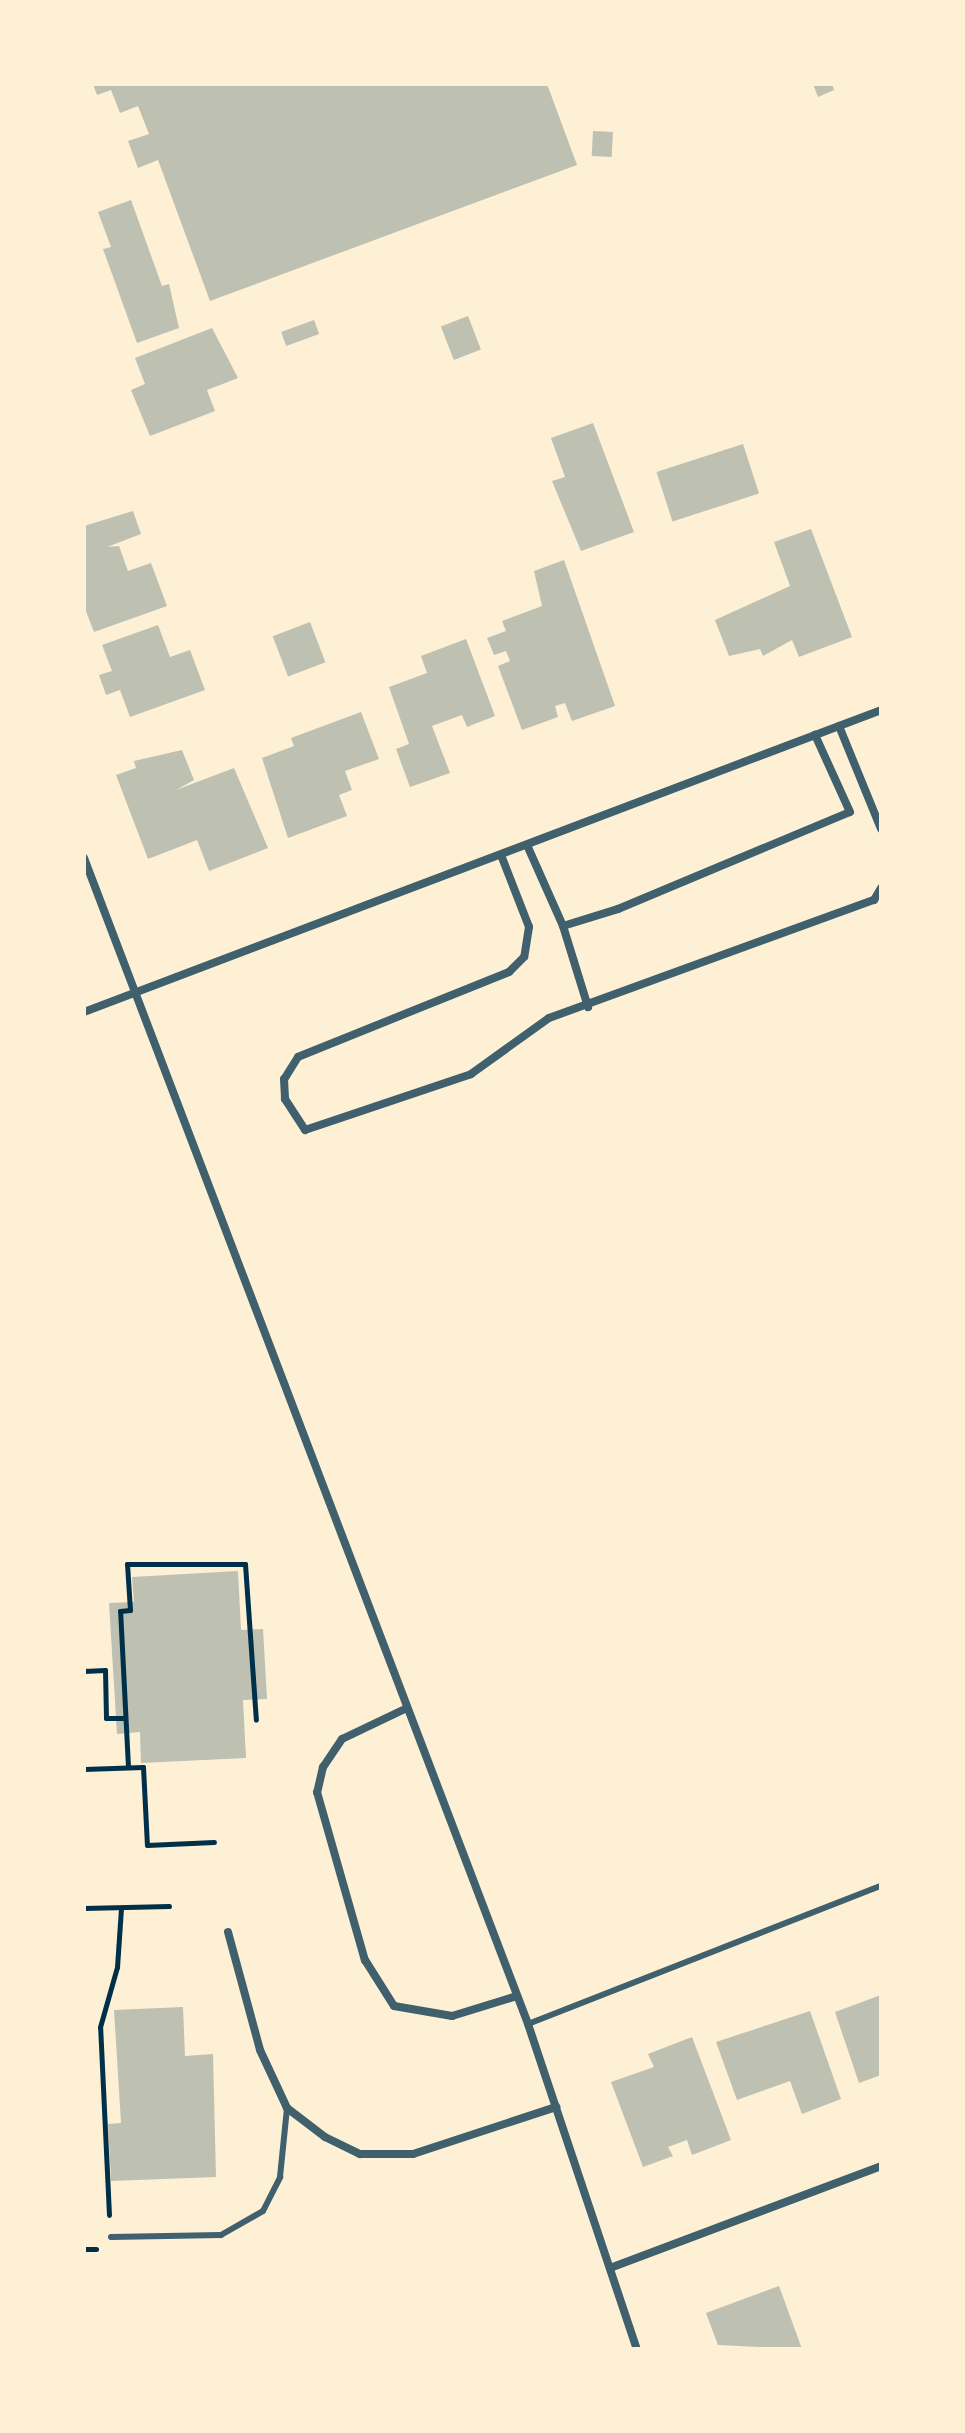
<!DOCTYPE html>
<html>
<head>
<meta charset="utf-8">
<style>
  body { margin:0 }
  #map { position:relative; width:965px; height:2433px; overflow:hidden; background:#fdf0d5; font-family:Merriweather,serif }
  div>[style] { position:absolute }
  .building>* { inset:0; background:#bec0b2; transform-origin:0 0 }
  .path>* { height:5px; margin:-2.5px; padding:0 2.5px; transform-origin:2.5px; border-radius:2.5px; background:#003049 }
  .service>* { height:6px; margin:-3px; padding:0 3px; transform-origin:3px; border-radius:3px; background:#3f606c }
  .minor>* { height:8px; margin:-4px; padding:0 4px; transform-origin:4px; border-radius:4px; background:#3f606c }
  span { translate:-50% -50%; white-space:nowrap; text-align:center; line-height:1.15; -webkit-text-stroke:8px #fdf0d5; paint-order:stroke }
  .frame { position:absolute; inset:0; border:86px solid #fdf0d5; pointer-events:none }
</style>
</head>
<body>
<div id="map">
  <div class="building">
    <div style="clip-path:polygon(93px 84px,547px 84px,577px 165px,210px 301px,158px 160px,138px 168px,128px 141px,149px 134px,138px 106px,120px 113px,111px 90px,97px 95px)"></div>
    <div style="clip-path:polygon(813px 84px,832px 84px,834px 90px,818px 97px)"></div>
    <div style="left:593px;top:131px;width:20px;height:25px;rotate:3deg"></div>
    <div style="clip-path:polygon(131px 200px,162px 286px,169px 284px,179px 328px,137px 343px,103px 249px,111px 247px,98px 212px)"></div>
    <div style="left:468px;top:316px;width:36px;height:29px;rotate:69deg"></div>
    <div style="left:314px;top:320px;width:15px;height:35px;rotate:70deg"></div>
    <div style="clip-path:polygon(212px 328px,238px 378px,207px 390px,215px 411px,150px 436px,131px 390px,145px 384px,135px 358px)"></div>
    <div style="clip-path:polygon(593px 423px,634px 532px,581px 551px,552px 481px,565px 477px,551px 438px)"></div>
    <div style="left:743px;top:444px;width:52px;height:91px;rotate:72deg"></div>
    <div style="clip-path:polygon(133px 511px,141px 534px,107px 547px,119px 546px,128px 571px,151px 563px,167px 606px,94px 632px,84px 606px,84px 526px)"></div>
    <div style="clip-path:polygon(811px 529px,852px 637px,799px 657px,792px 640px,763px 656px,760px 649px,729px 656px,715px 620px,790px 586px,774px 542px)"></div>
    <div style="clip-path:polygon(564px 560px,615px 706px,572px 721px,565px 703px,555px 706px,558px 717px,522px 730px,498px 666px,510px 661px,506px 651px,494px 655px,487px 638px,506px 631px,502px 621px,542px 606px,534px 571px)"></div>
    <div style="left:310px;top:622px;width:43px;height:40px;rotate:69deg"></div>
    <div style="clip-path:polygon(158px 625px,170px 657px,190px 650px,205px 690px,130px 717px,120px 690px,106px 695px,99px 675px,112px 671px,102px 645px)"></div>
    <div style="clip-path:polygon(466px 639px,495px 716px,467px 727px,462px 715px,432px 726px,450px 773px,410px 787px,396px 749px,409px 744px,389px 687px,427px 673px,421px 656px)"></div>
    <div style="clip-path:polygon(361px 712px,379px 759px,345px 771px,352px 790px,339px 795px,347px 816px,288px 838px,262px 758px,294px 746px,291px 738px)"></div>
    <div style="clip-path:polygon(182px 750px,194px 780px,176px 790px,234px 768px,268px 848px,209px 871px,197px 840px,148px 859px,116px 775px,136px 768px,134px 761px)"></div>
    <div style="clip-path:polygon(238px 1571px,241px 1630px,263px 1629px,267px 1699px,243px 1700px,246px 1758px,141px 1763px,140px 1732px,117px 1734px,109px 1603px,134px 1602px,132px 1577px)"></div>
    <div style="clip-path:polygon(881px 1995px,881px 2075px,859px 2083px,835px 2012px)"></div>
    <div style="clip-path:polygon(183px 2007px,185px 2056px,213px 2054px,216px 2177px,111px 2181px,108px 2124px,121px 2123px,114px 2010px)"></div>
    <div style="clip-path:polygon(810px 2011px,841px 2099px,802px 2114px,790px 2081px,737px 2100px,716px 2042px)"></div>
    <div style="clip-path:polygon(692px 2037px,731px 2140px,692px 2155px,687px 2140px,668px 2147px,673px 2156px,643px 2167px,611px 2082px,654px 2067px,648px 2054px)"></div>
    <div style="clip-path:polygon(779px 2286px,802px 2349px,718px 2345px,706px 2313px)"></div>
  </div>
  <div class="path">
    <div style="left:84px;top:1671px;width:21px;rotate:-3deg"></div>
    <div style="left:105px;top:1670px;width:48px;rotate:88.8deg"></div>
    <div style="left:106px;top:1718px;width:19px"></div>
    <div style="left:128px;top:1767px;width:156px;rotate:-92.9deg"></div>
    <div style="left:120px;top:1611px;width:10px;rotate:-6deg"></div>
    <div style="left:130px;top:1610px;width:46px;rotate:-93.7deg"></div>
    <div style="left:127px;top:1564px;width:118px"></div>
    <div style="left:245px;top:1564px;width:156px;rotate:86deg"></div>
    <div style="left:84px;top:1769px;width:59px;rotate:-1.9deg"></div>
    <div style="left:143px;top:1767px;width:78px;rotate:87.1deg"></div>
    <div style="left:147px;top:1845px;width:67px;rotate:-2.6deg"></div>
    <div style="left:84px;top:1908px;width:85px;rotate:-1.3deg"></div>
    <div style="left:109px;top:2215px;width:188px;rotate:-92.7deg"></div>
    <div style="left:100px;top:2027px;width:62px;rotate:-74.2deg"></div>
    <div style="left:117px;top:1967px;width:59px;rotate:-86.1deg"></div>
    <div style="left:84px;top:2249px;width:12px"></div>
  </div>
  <div class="service">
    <div style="left:528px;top:2024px;width:379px;rotate:-21.4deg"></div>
    <div style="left:111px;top:2237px;width:110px;rotate:-1deg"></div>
    <div style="left:221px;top:2235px;width:48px;rotate:-29.7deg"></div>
    <div style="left:263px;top:2211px;width:38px;rotate:-63deg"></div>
    <div style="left:280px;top:2177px;width:69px;rotate:-84.2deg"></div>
  </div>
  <div class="minor">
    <div style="left:839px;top:726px;width:111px;rotate:67.8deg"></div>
    <div style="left:527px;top:845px;width:89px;rotate:66deg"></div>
    <div style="left:563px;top:926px;width:58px;rotate:-17.2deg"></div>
    <div style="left:618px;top:909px;width:251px;rotate:-22.7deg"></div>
    <div style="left:850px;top:812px;width:85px;rotate:-114.4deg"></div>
    <div style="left:501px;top:855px;width:77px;rotate:68.7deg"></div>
    <div style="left:529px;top:927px;width:30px;rotate:99deg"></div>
    <div style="left:524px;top:957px;width:21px;rotate:135deg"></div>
    <div style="left:509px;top:972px;width:227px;rotate:158.1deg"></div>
    <div style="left:298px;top:1057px;width:26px;rotate:122deg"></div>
    <div style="left:284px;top:1079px;width:20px;rotate:87deg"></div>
    <div style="left:285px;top:1099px;width:37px;rotate:57deg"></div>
    <div style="left:305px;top:1130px;width:175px;rotate:-18.6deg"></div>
    <div style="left:471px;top:1074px;width:96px;rotate:-35.7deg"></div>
    <div style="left:549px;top:1018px;width:346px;rotate:-20deg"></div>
    <div style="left:874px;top:900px;width:14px;rotate:-60deg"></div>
    <div style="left:84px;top:858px;width:1248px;rotate:69.15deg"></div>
    <div style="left:528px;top:2024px;width:343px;rotate:71.5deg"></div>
    <div style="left:563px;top:926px;width:85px;rotate:72.8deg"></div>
    <div style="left:84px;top:1012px;width:852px;rotate:-20.75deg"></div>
    <div style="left:407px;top:1708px;width:72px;rotate:154.5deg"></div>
    <div style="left:342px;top:1739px;width:34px;rotate:124deg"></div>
    <div style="left:323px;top:1767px;width:26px;rotate:103deg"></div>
    <div style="left:317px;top:1792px;width:175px;rotate:74.1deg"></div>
    <div style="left:365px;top:1960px;width:54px;rotate:57.8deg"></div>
    <div style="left:394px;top:2006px;width:59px;rotate:9.8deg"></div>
    <div style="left:452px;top:2016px;width:68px;rotate:-17.1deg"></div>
    <div style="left:228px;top:1932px;width:122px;rotate:74.8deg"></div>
    <div style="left:260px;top:2050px;width:64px;rotate:65deg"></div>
    <div style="left:287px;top:2108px;width:48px;rotate:37.3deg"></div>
    <div style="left:325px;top:2137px;width:39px;rotate:26deg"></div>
    <div style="left:360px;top:2154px;width:53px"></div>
    <div style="left:413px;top:2154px;width:151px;rotate:-18.2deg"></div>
    <div style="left:610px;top:2268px;width:290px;rotate:-20.6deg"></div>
  </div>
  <div class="frame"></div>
</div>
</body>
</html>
